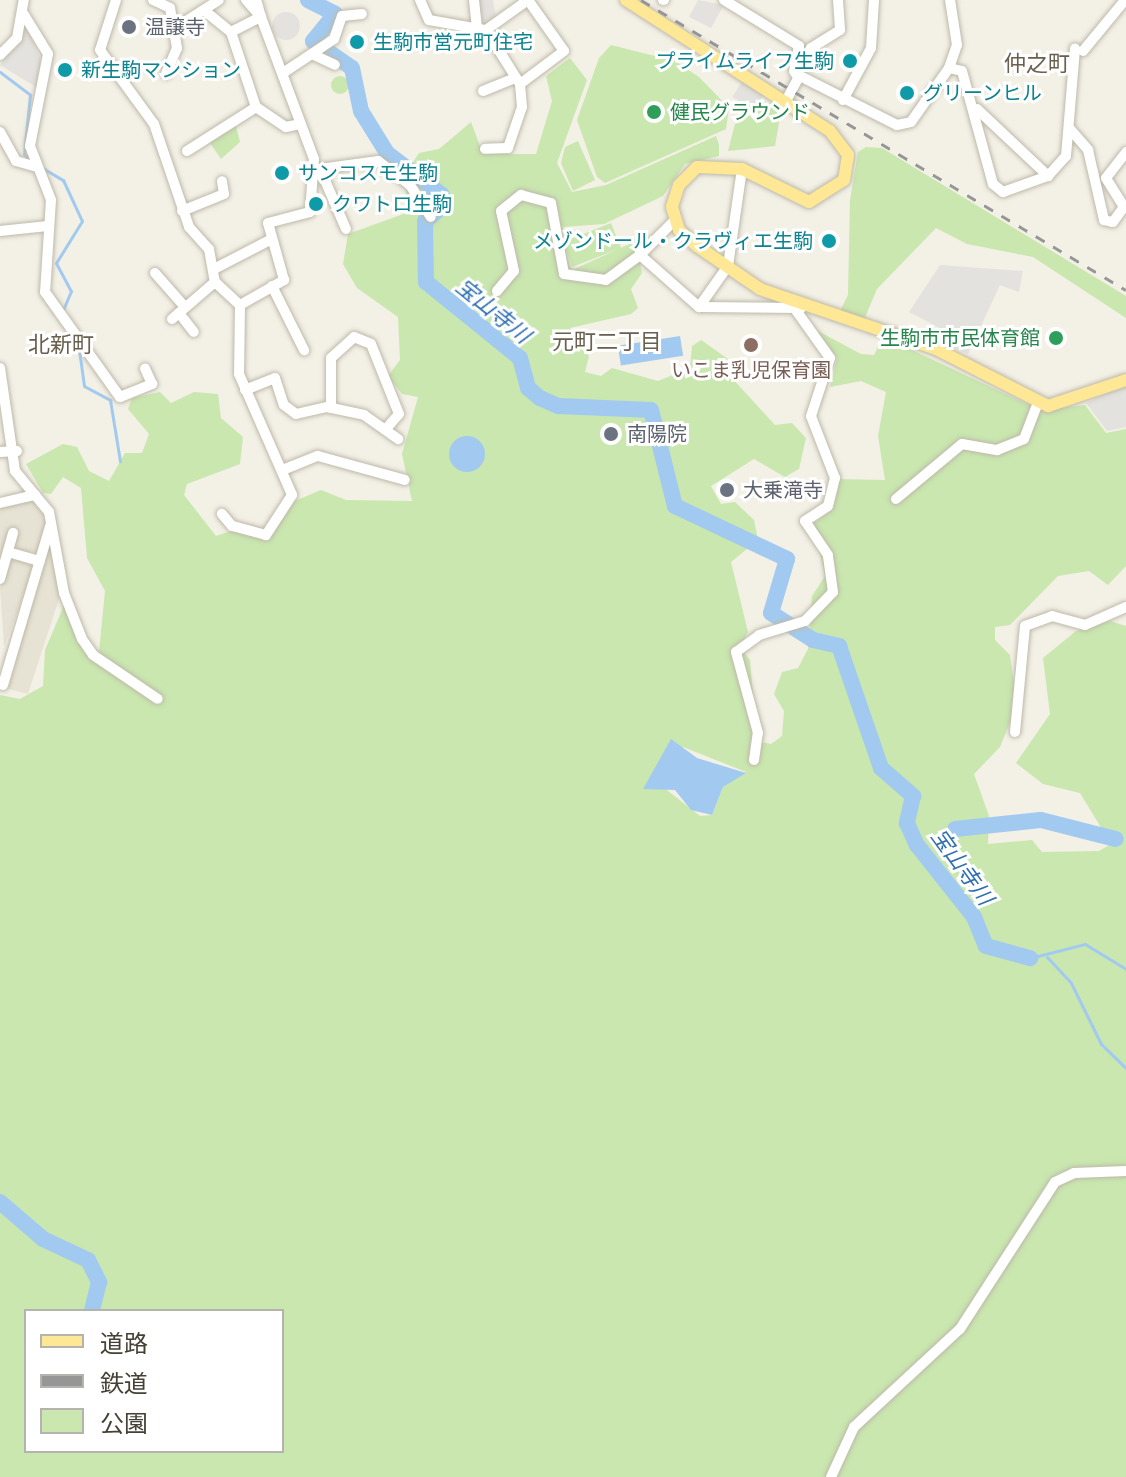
<!DOCTYPE html>
<html>
<head>
<meta charset="utf-8">
<style>
  body { margin:0 }
  #map { position:relative; width:1126px; height:1477px; overflow:hidden; background:#f3f0e6; font-family:"Work Sans","Noto Sans JP",sans-serif }
  div>[style] { position:absolute }
  .residential>* { inset:0; background:#e7e3d4 }
  .green>* { inset:0; background:#c9e7af }
  .round { border-radius:50% }
  .parking>* { inset:0; background:#e4e2de; transform-origin:0 0 }
  .water>* { inset:0; background:#a2caf0; transform-origin:0 0 }
  .stream>* { height:3px; margin:-1.5px; padding:0 1.5px; transform-origin:1.5px; border-radius:1.5px; background:#a2caf0 }
  .river>* { height:16px; margin:-8px; padding:0 8px; transform-origin:8px; border-radius:8px; background:#a2caf0 }
  .roads { filter:drop-shadow(0 0 2px #beb9a9) drop-shadow(0 0 2px #beb9a9) }
  .minor>* { height:10px; margin:-5px; padding:0 5px; transform-origin:5px; border-radius:5px; background:#fff }
  .major>* { height:12px; margin:-6px; padding:0 6px; transform-origin:6px; border-radius:6px; background:#fee895 }
  .rail>* { height:3px; margin-top:-1.5px; transform-origin:0; background:repeating-linear-gradient(90deg,#969696 0 10px,transparent 0 20px) }
  .dots>* { width:22px; height:22px; translate:-50% -50%; box-sizing:border-box; border:4px solid #fff; border-radius:50% }
  span { translate:-50% -50%; white-space:nowrap; text-align:center; line-height:1.15; -webkit-text-stroke:6px #fff; paint-order:stroke }
  .worship-label { font-size:20px; color:#5b616d }
  .left { translate:0 -50%; text-align:left }
  .culture-label { font-size:20px; color:#0d838f }
  .right { translate:-100% -50%; text-align:right }
  .leisure-label { font-size:20px; color:#27864d }
  .education-label { font-size:20px; color:#785e54 }
  .neighbourhood-label { font-size:22px; color:#69604d }
  .water-label { font-size:22px; color:#2f6fb1; font-style:italic }
  .legend { position:absolute; left:24px; top:1309px; width:260px; height:144px; box-sizing:border-box; background:#fff; border:2px solid #b5b3ae; margin:0; padding:10px 14px; list-style:none; font-size:24px; color:#464135 }
  .legend li { display:flex; align-items:center; gap:16px; height:40px }
  .legend b { width:40px; border:2px solid #b5b3ae }
</style>
</head>
<body>
<div id="map">
  <div class="residential">
    <div style="clip-path:polygon(34px 498px,48px 520px,38px 552px,10px 550px,0 563px,0 506px)"></div>
    <div style="clip-path:polygon(51px 531px,60px 596px,28px 694px,5px 688px)"></div>
    <div style="clip-path:polygon(11px 556px,35px 565px,4px 647px,0 588px)"></div>
  </div>
  <div class="green">
    <div style="clip-path:polygon(611px 45px,675px 61px,699px 77px,729px 108px,726px 129px,605px 183px,597px 177px,577px 120px,599px 58px)"></div>
    <div style="clip-path:polygon(evenodd,570px 58px,587px 80px,557px 163px,572px 192px,606px 185px,716px 136px,719px 145px,719px 156px,685px 164px,663px 196px,604px 224px,563px 227px,563px 242px,611px 223px,621px 248px,572px 267px,563px 243px,572px 270px,636px 241px,642px 273px,631px 289px,638px 308px,631px 314px,570px 328px,589px 356px,585px 372px,601px 376px,612px 368px,658px 381px,690px 368px,692px 346px,701px 340px,728px 359px,731px 377px,775px 425px,792px 423px,806px 438px,799px 469px,785px 477px,754px 459px,711px 486px,721px 504px,735px 502px,754px 520px,758px 540px,731px 562px,748px 632px,740px 647px,750px 660px,757px 741px,771px 744px,782px 736px,784px 711px,774px 694px,782px 672px,798px 668px,808px 649px,812px 596px,825px 576px,813px 524px,830px 511px,838px 479px,885px 480px,878px 436px,886px 392px,861px 381px,830px 387px,837px 358px,805px 324px,861px 354px,874px 355px,882px 339px,899px 344px,1040px 410px,1085px 405px,1106px 433px,1126px 429px,1126px 566px,1108px 585px,1089px 571px,1058px 576px,1010px 625px,995px 627px,995px 640px,1010px 655px,1017px 705px,1000px 747px,974px 774px,989px 816px,988px 844px,1032px 840px,1042px 852px,1099px 851px,1111px 844px,1080px 793px,1043px 784px,1016px 763px,1050px 714px,1043px 658px,1076px 631px,1110px 621px,1126px 626px,1126px 1477px,0 1477px,0 695px,20px 699px,43px 686px,45px 650px,64px 605px,89px 655px,99px 652px,105px 591px,87px 558px,81px 488px,63px 477px,51px 494px,43px 493px,26px 464px,63px 444px,77px 447px,89px 471px,109px 481px,125px 453px,142px 453px,149px 434px,128px 409px,132px 398px,160px 392px,171px 403px,194px 392px,218px 394px,221px 418px,243px 437px,240px 464px,187px 484px,184px 495px,216px 536px,231px 531px,268px 538px,290px 503px,321px 490px,346px 500px,412px 501px,402px 454px,418px 397px,402px 394px,388px 376px,400px 360px,398px 317px,357px 288px,343px 264px,348px 234px,406px 213px,406px 173px,419px 153px,439px 149px,471px 122px,483px 154px,536px 154px,552px 101px,546px 76px,570px 58px,683px 747px,746px 772px,723px 787px,712px 815px,700px 816px,663px 787px,683px 747px,570px 58px,88px 1301px,95px 1311px,282px 1311px,282px 1451px,26px 1451px,26px 1311px,89px 1311px,88px 1301px)"></div>
    <div class="round" style="left:331px;top:76px;width:18px;height:18px"></div>
    <div style="clip-path:polygon(775px 100px,782px 106px,775px 146px,728px 151px,735px 124px)"></div>
    <div style="clip-path:polygon(235px 122px,240px 142px,221px 159px,208px 140px)"></div>
    <div style="clip-path:polygon(578px 141px,595px 180px,573px 191px,561px 163px,565px 147px)"></div>
    <div style="clip-path:polygon(866px 147px,882px 148px,1126px 296px,1126px 318px,1033px 257px,967px 244px,936px 228px,877px 289px,864px 320px,839px 313px,848px 295px,850px 200px,858px 152px)"></div>
  </div>
  <div class="parking">
    <div style="clip-path:polygon(477px 0,493px 0,496px 17px,484px 25px)"></div>
    <div style="clip-path:polygon(698px 0,724px 5px,711px 28px,689px 17px)"></div>
    <div class="round" style="left:272px;top:12px;width:28px;height:28px"></div>
    <div style="clip-path:polygon(26px 25px,42px 63px,36px 87px,0 65px)"></div>
    <div style="left:743px;top:80px;width:25px;height:20px;rotate:32deg"></div>
    <div style="clip-path:polygon(940px 265px,1023px 271px,1019px 292px,1000px 285px,968px 354px,949px 346px,953px 335px,909px 312px)"></div>
    <div style="clip-path:polygon(1126px 385px,1126px 427px,1107px 431px,1086px 403px)"></div>
  </div>
  <div class="water">
    <div style="left:680px;top:336px;width:20px;height:63px;rotate:81deg"></div>
    <div class="round" style="left:449px;top:436px;width:36px;height:36px"></div>
    <div style="clip-path:polygon(671px 739px,697px 758px,746px 773px,723px 787px,712px 815px,691px 810px,675px 790px,643px 789px)"></div>
  </div>
  <div class="stream">
    <div style="left:0;top:72px;width:38px;rotate:37deg"></div>
    <div style="left:30px;top:95px;width:59px;rotate:95.8deg"></div>
    <div style="left:24px;top:154px;width:10px;rotate:45deg"></div>
    <div style="left:41px;top:167px;width:26px;rotate:31deg"></div>
    <div style="left:63px;top:180px;width:45px;rotate:65.1deg"></div>
    <div style="left:82px;top:221px;width:49px;rotate:121.8deg"></div>
    <div style="left:56px;top:263px;width:32px;rotate:62deg"></div>
    <div style="left:71px;top:291px;width:21px;rotate:113deg"></div>
    <div style="left:59px;top:316px;width:39px;rotate:60deg"></div>
    <div style="left:79px;top:350px;width:36px;rotate:82deg"></div>
    <div style="left:84px;top:386px;width:30px;rotate:28deg"></div>
    <div style="left:110px;top:400px;width:62px;rotate:80.7deg"></div>
    <div style="left:1047px;top:957px;width:35px;rotate:47deg"></div>
    <div style="left:1071px;top:983px;width:68px;rotate:63.8deg"></div>
    <div style="left:1101px;top:1044px;width:35px;rotate:44deg"></div>
    <div style="left:1030px;top:958px;width:57px;rotate:-14.3deg"></div>
    <div style="left:1085px;top:944px;width:48px;rotate:31.4deg"></div>
  </div>
  <div class="river">
    <div style="left:308px;top:0;width:30px;rotate:27deg"></div>
    <div style="left:335px;top:14px;width:35px;rotate:129deg"></div>
    <div style="left:313px;top:41px;width:47px;rotate:34.7deg"></div>
    <div style="left:352px;top:68px;width:44px;rotate:78.2deg"></div>
    <div style="left:361px;top:111px;width:49px;rotate:58.2deg"></div>
    <div style="left:387px;top:153px;width:69px;rotate:37.4deg"></div>
    <div style="left:442px;top:195px;width:11px;rotate:85deg"></div>
    <div style="left:443px;top:206px;width:23px;rotate:140deg"></div>
    <div style="left:425px;top:221px;width:61px;rotate:89.1deg"></div>
    <div style="left:426px;top:282px;width:121px;rotate:39deg"></div>
    <div style="left:520px;top:358px;width:31px;rotate:75deg"></div>
    <div style="left:528px;top:388px;width:16px;rotate:40deg"></div>
    <div style="left:540px;top:398px;width:20px;rotate:24deg"></div>
    <div style="left:558px;top:406px;width:93px;rotate:2.5deg"></div>
    <div style="left:651px;top:410px;width:99px;rotate:76deg"></div>
    <div style="left:675px;top:506px;width:124px;rotate:25.3deg"></div>
    <div style="left:787px;top:559px;width:56px;rotate:106.5deg"></div>
    <div style="left:771px;top:613px;width:50px;rotate:32.7deg"></div>
    <div style="left:813px;top:640px;width:27px;rotate:13deg"></div>
    <div style="left:839px;top:646px;width:129px;rotate:71deg"></div>
    <div style="left:881px;top:768px;width:43px;rotate:41.2deg"></div>
    <div style="left:913px;top:796px;width:28px;rotate:103deg"></div>
    <div style="left:907px;top:823px;width:24px;rotate:66deg"></div>
    <div style="left:917px;top:845px;width:92px;rotate:51.6deg"></div>
    <div style="left:974px;top:917px;width:31px;rotate:68deg"></div>
    <div style="left:986px;top:946px;width:46px;rotate:15.3deg"></div>
    <div style="left:955px;top:829px;width:86px;rotate:-6deg"></div>
    <div style="left:1041px;top:820px;width:77px;rotate:14.2deg"></div>
    <div style="left:0;top:1202px;width:57px;rotate:40.7deg"></div>
    <div style="left:43px;top:1239px;width:50px;rotate:25deg"></div>
    <div style="left:88px;top:1260px;width:25px;rotate:63deg"></div>
    <div style="left:99px;top:1282px;width:30px;rotate:104deg"></div>
  </div>
  <div class="roads">
    <div class="minor">
      <div style="left:116px;top:0;width:52px;rotate:107.7deg"></div>
      <div style="left:100px;top:50px;width:92px;rotate:53.9deg"></div>
      <div style="left:154px;top:124px;width:109px;rotate:71.2deg"></div>
      <div style="left:189px;top:227px;width:30px;rotate:48deg"></div>
      <div style="left:209px;top:249px;width:34px;rotate:80deg"></div>
      <div style="left:215px;top:282px;width:34px;rotate:43deg"></div>
      <div style="left:240px;top:305px;width:69px;rotate:90.8deg"></div>
      <div style="left:239px;top:374px;width:132px;rotate:66.3deg"></div>
      <div style="left:292px;top:495px;width:48px;rotate:123deg"></div>
      <div style="left:266px;top:535px;width:35px;rotate:-165deg"></div>
      <div style="left:232px;top:526px;width:16px;rotate:-130deg"></div>
      <div style="left:153px;top:0;width:19px;rotate:25deg"></div>
      <div style="left:170px;top:8px;width:41px;rotate:80.1deg"></div>
      <div style="left:177px;top:48px;width:28px;rotate:113deg"></div>
      <div style="left:420px;top:0;width:22px;rotate:66deg"></div>
      <div style="left:429px;top:20px;width:58px;rotate:10deg"></div>
      <div style="left:486px;top:30px;width:64px;rotate:57.8deg"></div>
      <div style="left:520px;top:84px;width:23px;rotate:85deg"></div>
      <div style="left:522px;top:107px;width:43px;rotate:108.9deg"></div>
      <div style="left:508px;top:148px;width:23px;rotate:178deg"></div>
      <div style="left:474px;top:0;width:28px;rotate:84deg"></div>
      <div style="left:663px;top:0;width:1px"></div>
      <div style="left:724px;top:0;width:88px;rotate:31.5deg"></div>
      <div style="left:799px;top:46px;width:26px;rotate:101deg"></div>
      <div style="left:838px;top:0;width:30px;rotate:86deg"></div>
      <div style="left:840px;top:30px;width:34px;rotate:148deg"></div>
      <div style="left:811px;top:48px;width:30px;rotate:120deg"></div>
      <div style="left:796px;top:74px;width:113px;rotate:26.8deg"></div>
      <div style="left:897px;top:125px;width:14px;rotate:-12deg"></div>
      <div style="left:911px;top:122px;width:66px;rotate:-54.9deg"></div>
      <div style="left:949px;top:68px;width:13px;rotate:13deg"></div>
      <div style="left:962px;top:71px;width:117px;rotate:74.7deg"></div>
      <div style="left:993px;top:184px;width:13px;rotate:39deg"></div>
      <div style="left:1003px;top:192px;width:48px;rotate:-19.6deg"></div>
      <div style="left:1048px;top:176px;width:27px;rotate:-48deg"></div>
      <div style="left:1066px;top:156px;width:108px;rotate:-85.2deg"></div>
      <div style="left:205px;top:11px;width:33px;rotate:39deg"></div>
      <div style="left:23px;top:13px;width:48px;rotate:58.6deg"></div>
      <div style="left:48px;top:54px;width:94px;rotate:101.1deg"></div>
      <div style="left:30px;top:146px;width:58px;rotate:68.7deg"></div>
      <div style="left:51px;top:200px;width:92px;rotate:93.7deg"></div>
      <div style="left:45px;top:292px;width:129px;rotate:54.5deg"></div>
      <div style="left:120px;top:397px;width:35px;rotate:-22deg"></div>
      <div style="left:152px;top:384px;width:17px;rotate:-114deg"></div>
      <div style="left:180px;top:25px;width:46px;rotate:-32.7deg"></div>
      <div style="left:486px;top:30px;width:52px;rotate:-35.5deg"></div>
      <div style="left:231px;top:32px;width:79px;rotate:71.6deg"></div>
      <div style="left:256px;top:107px;width:36px;rotate:34deg"></div>
      <div style="left:286px;top:127px;width:14px;rotate:-12deg"></div>
      <div style="left:231px;top:32px;width:34px;rotate:-27deg"></div>
      <div style="left:261px;top:17px;width:18px;rotate:-106deg"></div>
      <div style="left:1083px;top:51px;width:66px;rotate:-50.5deg"></div>
      <div style="left:0;top:55px;width:24px;rotate:-45deg"></div>
      <div style="left:17px;top:38px;width:39px;rotate:-80deg"></div>
      <div style="left:314px;top:55px;width:23px;rotate:25deg"></div>
      <div style="left:949px;top:68px;width:24px;rotate:-71deg"></div>
      <div style="left:957px;top:45px;width:46px;rotate:-98.8deg"></div>
      <div style="left:283px;top:73px;width:61px;rotate:-33.7deg"></div>
      <div style="left:334px;top:39px;width:24px;rotate:-71deg"></div>
      <div style="left:342px;top:16px;width:20px;rotate:-6deg"></div>
      <div style="left:520px;top:84px;width:55px;rotate:-36.9deg"></div>
      <div style="left:564px;top:51px;width:62px;rotate:-125.2deg"></div>
      <div style="left:483px;top:91px;width:35px;rotate:-22deg"></div>
      <div style="left:843px;top:100px;width:59px;rotate:-61.7deg"></div>
      <div style="left:871px;top:48px;width:48px;rotate:-86.4deg"></div>
      <div style="left:786px;top:101px;width:27px;rotate:-62deg"></div>
      <div style="left:977px;top:109px;width:98px;rotate:43.3deg"></div>
      <div style="left:1070px;top:129px;width:28px;rotate:49deg"></div>
      <div style="left:1088px;top:150px;width:72px;rotate:77.1deg"></div>
      <div style="left:1104px;top:220px;width:9px;rotate:13deg"></div>
      <div style="left:1113px;top:222px;width:19px;rotate:-54deg"></div>
      <div style="left:1124px;top:207px;width:34px;rotate:-122deg"></div>
      <div style="left:1106px;top:178px;width:33px;rotate:-52deg"></div>
      <div style="left:0;top:132px;width:33px;rotate:61deg"></div>
      <div style="left:16px;top:161px;width:19px;rotate:16deg"></div>
      <div style="left:187px;top:151px;width:82px;rotate:-32.5deg"></div>
      <div style="left:312px;top:170px;width:67px;rotate:-7.8deg"></div>
      <div style="left:378px;top:161px;width:40px;rotate:37deg"></div>
      <div style="left:410px;top:185px;width:38px;rotate:57deg"></div>
      <div style="left:321px;top:171px;width:63px;rotate:66.7deg"></div>
      <div style="left:182px;top:211px;width:45px;rotate:-22deg"></div>
      <div style="left:224px;top:194px;width:13px;rotate:-99deg"></div>
      <div style="left:675px;top:220px;width:49px;rotate:135deg"></div>
      <div style="left:640px;top:255px;width:79px;rotate:41.4deg"></div>
      <div style="left:699px;top:307px;width:102px;rotate:0.6deg"></div>
      <div style="left:0;top:231px;width:48px;rotate:-5.9deg"></div>
      <div style="left:214px;top:269px;width:63px;rotate:-27.4deg"></div>
      <div style="left:155px;top:273px;width:44px;rotate:48.7deg"></div>
      <div style="left:272px;top:286px;width:72px;rotate:63.4deg"></div>
      <div style="left:497px;top:291px;width:26px;rotate:-50deg"></div>
      <div style="left:514px;top:271px;width:61px;rotate:-102.2deg"></div>
      <div style="left:501px;top:211px;width:26px;rotate:-39deg"></div>
      <div style="left:521px;top:195px;width:31px;rotate:15deg"></div>
      <div style="left:551px;top:203px;width:72px;rotate:79.6deg"></div>
      <div style="left:564px;top:274px;width:42px;rotate:8.1deg"></div>
      <div style="left:606px;top:280px;width:42px;rotate:-36.3deg"></div>
      <div style="left:240px;top:305px;width:51px;rotate:-29.6deg"></div>
      <div style="left:284px;top:280px;width:59px;rotate:-105.7deg"></div>
      <div style="left:268px;top:223px;width:43px;rotate:-14.7deg"></div>
      <div style="left:310px;top:212px;width:53px;rotate:-85.7deg"></div>
      <div style="left:314px;top:159px;width:152px;rotate:-110.5deg"></div>
      <div style="left:261px;top:17px;width:23px;rotate:-131deg"></div>
      <div style="left:699px;top:307px;width:50px;rotate:-54.7deg"></div>
      <div style="left:728px;top:266px;width:98px;rotate:-81.8deg"></div>
      <div style="left:179px;top:313px;width:24px;rotate:52deg"></div>
      <div style="left:172px;top:319px;width:57px;rotate:-40.7deg"></div>
      <div style="left:0;top:368px;width:104px;rotate:81.7deg"></div>
      <div style="left:15px;top:471px;width:53px;rotate:50.3deg"></div>
      <div style="left:49px;top:512px;width:82px;rotate:79.5deg"></div>
      <div style="left:64px;top:593px;width:49px;rotate:68.6deg"></div>
      <div style="left:82px;top:639px;width:19px;rotate:55deg"></div>
      <div style="left:93px;top:655px;width:78px;rotate:34.1deg"></div>
      <div style="left:245px;top:390px;width:32px;rotate:-22deg"></div>
      <div style="left:275px;top:378px;width:28px;rotate:72deg"></div>
      <div style="left:284px;top:405px;width:15px;rotate:37deg"></div>
      <div style="left:296px;top:414px;width:32px;rotate:-13deg"></div>
      <div style="left:327px;top:407px;width:38px;rotate:12deg"></div>
      <div style="left:364px;top:415px;width:42px;rotate:35.2deg"></div>
      <div style="left:331px;top:408px;width:50px;rotate:-90deg"></div>
      <div style="left:331px;top:358px;width:31px;rotate:-42deg"></div>
      <div style="left:354px;top:337px;width:18px;rotate:22deg"></div>
      <div style="left:371px;top:344px;width:75px;rotate:68.2deg"></div>
      <div style="left:399px;top:414px;width:20px;rotate:131deg"></div>
      <div style="left:0;top:452px;width:17px;rotate:-3deg"></div>
      <div style="left:285px;top:469px;width:35px;rotate:-22deg"></div>
      <div style="left:318px;top:456px;width:90px;rotate:15.4deg"></div>
      <div style="left:896px;top:499px;width:86px;rotate:-39.8deg"></div>
      <div style="left:962px;top:444px;width:36px;rotate:10deg"></div>
      <div style="left:997px;top:450px;width:29px;rotate:-22deg"></div>
      <div style="left:1024px;top:439px;width:40px;rotate:-69deg"></div>
      <div style="left:0;top:503px;width:36px;rotate:-13deg"></div>
      <div style="left:8px;top:552px;width:33px;rotate:16deg"></div>
      <div style="left:0;top:579px;width:48px;rotate:-74.2deg"></div>
      <div style="left:3px;top:685px;width:166px;rotate:-73.5deg"></div>
      <div style="left:1015px;top:732px;width:106px;rotate:-84.6deg"></div>
      <div style="left:1025px;top:626px;width:29px;rotate:-20deg"></div>
      <div style="left:1052px;top:616px;width:34px;rotate:15deg"></div>
      <div style="left:1085px;top:625px;width:45px;rotate:-23.7deg"></div>
      <div style="left:754px;top:760px;width:27px;rotate:-82deg"></div>
      <div style="left:758px;top:733px;width:84px;rotate:-105.2deg"></div>
      <div style="left:736px;top:652px;width:29px;rotate:-36deg"></div>
      <div style="left:759px;top:635px;width:48px;rotate:-16.9deg"></div>
      <div style="left:805px;top:621px;width:40px;rotate:-46deg"></div>
      <div style="left:833px;top:592px;width:37px;rotate:-98deg"></div>
      <div style="left:828px;top:555px;width:41px;rotate:-124.1deg"></div>
      <div style="left:805px;top:521px;width:27px;rotate:-33deg"></div>
      <div style="left:828px;top:506px;width:29px;rotate:-76deg"></div>
      <div style="left:835px;top:478px;width:66px;rotate:-111.2deg"></div>
      <div style="left:811px;top:416px;width:61px;rotate:-71.9deg"></div>
      <div style="left:830px;top:358px;width:60px;rotate:-125.5deg"></div>
      <div style="left:831px;top:1477px;width:55px;rotate:-65.3deg"></div>
      <div style="left:854px;top:1427px;width:144px;rotate:-42.8deg"></div>
      <div style="left:960px;top:1329px;width:175px;rotate:-57.1deg"></div>
      <div style="left:1055px;top:1182px;width:21px;rotate:-25deg"></div>
      <div style="left:1074px;top:1173px;width:52px;rotate:-2.2deg"></div>
    </div>
    <div class="major">
      <div style="left:626px;top:0;width:242px;rotate:32.7deg"></div>
      <div style="left:830px;top:131px;width:30px;rotate:53deg"></div>
      <div style="left:848px;top:155px;width:25px;rotate:99deg"></div>
      <div style="left:844px;top:180px;width:41px;rotate:147.8deg"></div>
      <div style="left:809px;top:202px;width:75px;rotate:-153.8deg"></div>
      <div style="left:742px;top:169px;width:45px;rotate:-177.5deg"></div>
      <div style="left:697px;top:167px;width:25px;rotate:135deg"></div>
      <div style="left:679px;top:185px;width:23px;rotate:108deg"></div>
      <div style="left:672px;top:207px;width:24px;rotate:73deg"></div>
      <div style="left:679px;top:230px;width:24px;rotate:42deg"></div>
      <div style="left:697px;top:246px;width:76px;rotate:34.3deg"></div>
      <div style="left:760px;top:289px;width:186px;rotate:18.8deg"></div>
      <div style="left:936px;top:349px;width:126px;rotate:27deg"></div>
      <div style="left:1048px;top:406px;width:82px;rotate:-18.4deg"></div>
    </div>
  </div>
  <div class="rail">
    <div style="left:641px;top:0;width:565px;rotate:30.88deg"></div>
  </div>
  <div class="dots">
    <div style="left:129px;top:27px;background:#6b7280"></div>
    <div style="left:357px;top:42px;background:#0f9aa8"></div>
    <div style="left:850px;top:61px;background:#0f9aa8"></div>
    <div style="left:65px;top:70px;background:#0f9aa8"></div>
    <div style="left:907px;top:93px;background:#0f9aa8"></div>
    <div style="left:654px;top:112px;background:#2e9e5b"></div>
    <div style="left:282px;top:173px;background:#0f9aa8"></div>
    <div style="left:316px;top:204px;background:#0f9aa8"></div>
    <div style="left:829px;top:241px;background:#0f9aa8"></div>
    <div style="left:1056px;top:338px;background:#2e9e5b"></div>
    <div style="left:751px;top:345px;background:#8d6e63"></div>
    <div style="left:611px;top:434px;background:#6b7280"></div>
    <div style="left:727px;top:490px;background:#6b7280"></div>
  </div>
  <div class="worship-label">
    <span class="left" style="left:145px;top:27px">温譲寺</span>
    <span class="left" style="left:627px;top:434px">南陽院</span>
    <span class="left" style="left:743px;top:490px">大乗滝寺</span>
  </div>
  <div class="culture-label">
    <span class="left" style="left:373px;top:42px">生駒市営元町住宅</span>
    <span class="right" style="left:834px;top:61px">プライムライフ生駒</span>
    <span class="left" style="left:81px;top:70px">新生駒マンション</span>
    <span class="left" style="left:923px;top:93px">グリーンヒル</span>
    <span class="left" style="left:298px;top:173px">サンコスモ生駒</span>
    <span class="left" style="left:332px;top:204px">クワトロ生駒</span>
    <span class="right" style="left:813px;top:241px">メゾンドール・クラヴィエ生駒</span>
  </div>
  <div class="leisure-label">
    <span class="left" style="left:670px;top:112px">健民グラウンド</span>
    <span class="right" style="left:1040px;top:338px">生駒市市民体育館</span>
  </div>
  <div class="education-label">
    <span style="left:751px;top:370px">いこま乳児保育園</span>
  </div>
  <div class="neighbourhood-label">
    <span style="left:1037px;top:64px">仲之町</span>
    <span style="left:607px;top:342px">元町二丁目</span>
    <span style="left:61px;top:345px">北新町</span>
  </div>
  <div class="water-label">
    <span style="left:493px;top:311px;rotate:39deg">宝山寺川</span>
    <span style="left:962px;top:867px;rotate:54deg">宝山寺川</span>
  </div>
  <ul class="legend">
  <li><b style="height:10px;background:#fee895"></b>道路</li>
  <li><b style="height:10px;background:#969696"></b>鉄道</li>
  <li><b style="height:22px;background:#c9e7af"></b>公園</li>
  </ul>
</div>
</body>
</html>
